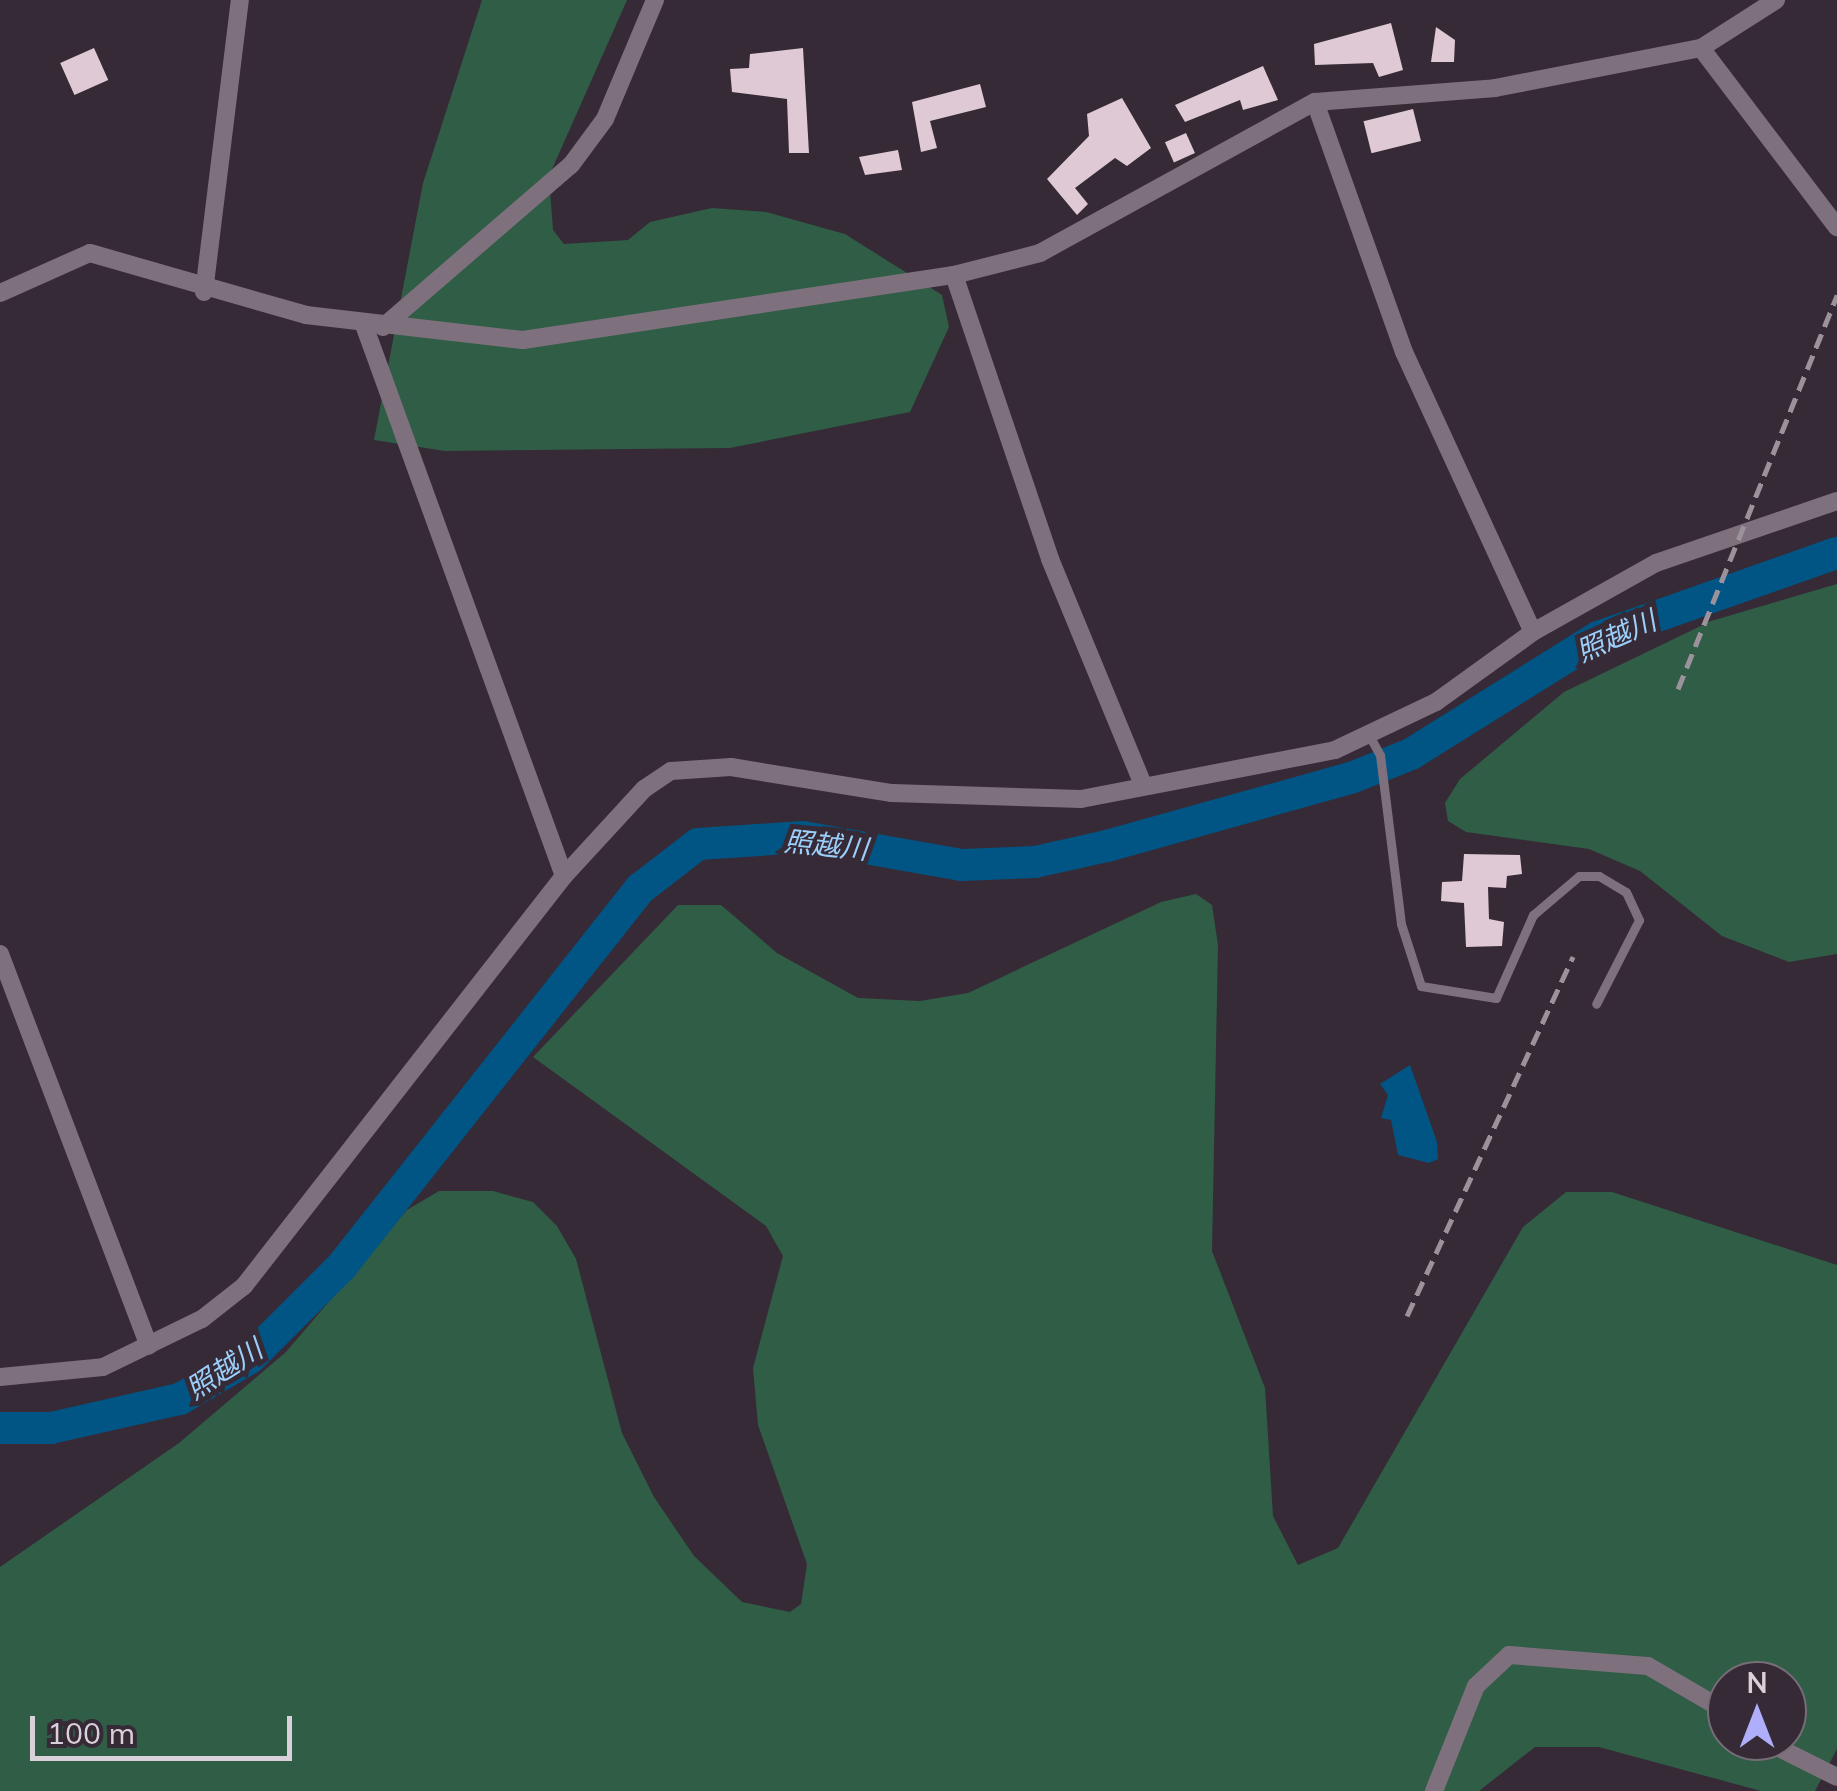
<!DOCTYPE html>
<html>
<head>
<meta charset="utf-8">
<style>
  body { margin:0 }
  #map { position:relative; width:1837px; height:1791px; overflow:hidden; background:#362a36; font-family:Mulish,"Noto Sans JP",sans-serif }
  div>[style] { position:absolute }
  .green>* { inset:0; background:#2f5d46 }
  .water>* { inset:0; background:#015585 }
  .river>* { height:32px; margin:-16px; padding:0 16px; transform-origin:16px; border-radius:16px; background:#015585 }
  .building>* { inset:0; background:#dec9d4; transform-origin:0 0 }
  .service>* { height:9px; margin:-4.5px; padding:0 4.5px; transform-origin:4.5px; border-radius:4.5px; background:#7f707e }
  .minor>* { height:18px; margin:-9px; padding:0 9px; transform-origin:9px; border-radius:9px; background:#7f707e }
  .rail>* { height:5px; margin-top:-2.5px; transform-origin:0; background:repeating-linear-gradient(90deg,#9b929b 0 15px,transparent 0 23px) }
  span { translate:-50% -50%; white-space:nowrap; text-align:center; line-height:1.15; -webkit-text-stroke:10px #362a36; paint-order:stroke }
  .water-label { font-size:28px; color:#9bcffa; font-style:italic }
  .north { position:absolute; left:1707px; top:1661px; width:100px; height:100px; box-sizing:border-box; background:#362a36; border:2px solid #776d77; border-radius:50%; rotate:0deg; font-size:28px; font-weight:700; line-height:40px; text-align:center; color:#d9d1d9 }
  .north::after { content:''; display:block; margin:auto; width:35px; height:45px; background:#aeaefb; clip-path:polygon(50% 0,100% 100%,50% 72%,0 100%) }
  .scale { position:absolute; left:30px; top:1716px; width:262px; height:45px; box-sizing:border-box; border:5px solid #d9d1d9; border-top:0; padding-left:12px; font-size:30px; line-height:35px; white-space:nowrap; color:#d9d1d9; -webkit-text-stroke:8px #362a36; paint-order:stroke }
</style>
</head>
<body>
<div id="map">
  <div class="green">
    <div style="clip-path:polygon(482px 0,627px 0,549px 176px,553px 230px,564px 244px,628px 240px,650px 222px,712px 208px,766px 212px,845px 234px,942px 295px,949px 327px,910px 412px,730px 448px,445px 451px,374px 440px,423px 183px)"></div>
    <div style="clip-path:polygon(1837px 584px,1837px 954px,1789px 962px,1722px 936px,1640px 871px,1589px 849px,1466px 832px,1448px 821px,1445px 803px,1460px 779px,1564px 692px,1711px 621px)"></div>
    <div style="clip-path:polygon(evenodd,1196px 894px,1212px 905px,1218px 945px,1212px 1251px,1265px 1388px,1273px 1516px,1298px 1565px,1338px 1548px,1523px 1227px,1566px 1192px,1612px 1192px,1837px 1265px,1837px 1749px,1815px 1791px,1761px 1791px,1599px 1747px,1535px 1747px,1479px 1791px,0 1791px,0 1567px,179px 1443px,286px 1352px,407px 1210px,439px 1191px,493px 1191px,533px 1202px,557px 1226px,576px 1259px,622px 1433px,654px 1497px,694px 1556px,742px 1602px,790px 1612px,801px 1604px,807px 1564px,758px 1425px,753px 1368px,783px 1256px,766px 1226px,533px 1057px,678px 905px,721px 905px,777px 953px,858px 998px,920px 1001px,968px 993px,1161px 902px,1196px 894px,1727px 1681px,1787px 1681px,1787px 1741px,1727px 1741px,1727px 1681px)"></div>
  </div>
  <div class="water">
    <div style="clip-path:polygon(1410px 1065px,1437px 1142px,1438px 1159px,1429px 1163px,1398px 1155px,1391px 1120px,1381px 1118px,1388px 1095px,1380px 1084px)"></div>
  </div>
  <div class="river">
    <div style="left:0;top:1428px;width:51px"></div>
    <div style="left:51px;top:1428px;width:132px;rotate:-12.7deg"></div>
    <div style="left:180px;top:1399px;width:81px;rotate:-30.4deg"></div>
    <div style="left:250px;top:1358px;width:130px;rotate:-45deg"></div>
    <div style="left:342px;top:1266px;width:482px;rotate:-51.7deg"></div>
    <div style="left:641px;top:888px;width:72px;rotate:-37.7deg"></div>
    <div style="left:698px;top:844px;width:105px;rotate:-3.8deg"></div>
    <div style="left:803px;top:837px;width:161px;rotate:10deg"></div>
    <div style="left:962px;top:865px;width:73px;rotate:-2.4deg"></div>
    <div style="left:1035px;top:862px;width:74px;rotate:-12.5deg"></div>
    <div style="left:1107px;top:846px;width:253px;rotate:-15.6deg"></div>
    <div style="left:1351px;top:778px;width:65px;rotate:-21.8deg"></div>
    <div style="left:1411px;top:754px;width:221px;rotate:-32deg"></div>
    <div style="left:1598px;top:637px;width:253px;rotate:-19.4deg"></div>
  </div>
  <div class="building">
    <div style="clip-path:polygon(1391px 23px,1403px 70px,1379px 77px,1373px 63px,1315px 65px,1314px 44px)"></div>
    <div style="clip-path:polygon(1436px 27px,1455px 40px,1454px 62px,1431px 62px)"></div>
    <div style="left:94px;top:48px;width:35px;height:37px;rotate:66deg"></div>
    <div style="clip-path:polygon(803px 48px,809px 153px,789px 153px,787px 99px,732px 92px,730px 69px,749px 68px,750px 54px)"></div>
    <div style="clip-path:polygon(1263px 66px,1278px 100px,1243px 110px,1240px 100px,1185px 122px,1175px 105px)"></div>
    <div style="clip-path:polygon(980px 84px,986px 107px,930px 121px,937px 148px,921px 152px,912px 102px)"></div>
    <div style="clip-path:polygon(1122px 98px,1151px 148px,1127px 166px,1115px 158px,1075px 188px,1088px 204px,1077px 215px,1047px 179px,1089px 136px,1087px 114px)"></div>
    <div style="left:1413px;top:109px;width:33px;height:51px;rotate:76deg"></div>
    <div style="left:1186px;top:133px;width:22px;height:23px;rotate:66deg"></div>
    <div style="clip-path:polygon(898px 150px,902px 170px,865px 175px,859px 157px)"></div>
    <div style="clip-path:polygon(1464px 854px,1520px 855px,1522px 874px,1507px 876px,1506px 888px,1488px 887px,1489px 919px,1504px 922px,1502px 946px,1466px 947px,1464px 903px,1441px 901px,1442px 882px,1462px 881px)"></div>
  </div>
  <div class="service">
    <div style="left:1370px;top:737px;width:21px;rotate:61deg"></div>
    <div style="left:1380px;top:755px;width:170px;rotate:82.9deg"></div>
    <div style="left:1401px;top:924px;width:65px;rotate:72.1deg"></div>
    <div style="left:1421px;top:986px;width:76px;rotate:9.1deg"></div>
    <div style="left:1496px;top:998px;width:91px;rotate:-66deg"></div>
    <div style="left:1533px;top:915px;width:60px;rotate:-40.3deg"></div>
    <div style="left:1579px;top:876px;width:20px"></div>
    <div style="left:1599px;top:876px;width:31px;rotate:31deg"></div>
    <div style="left:1626px;top:892px;width:31px;rotate:65deg"></div>
    <div style="left:1639px;top:920px;width:94px;rotate:117.1deg"></div>
  </div>
  <div class="minor">
    <div style="left:1701px;top:48px;width:225px;rotate:52.8deg"></div>
    <div style="left:1315px;top:102px;width:265px;rotate:70.4deg"></div>
    <div style="left:1404px;top:352px;width:308px;rotate:65.3deg"></div>
    <div style="left:954px;top:275px;width:300px;rotate:71.3deg"></div>
    <div style="left:1050px;top:559px;width:244px;rotate:67.6deg"></div>
    <div style="left:204px;top:292px;width:294px;rotate:-83deg"></div>
    <div style="left:0;top:293px;width:98px;rotate:-24deg"></div>
    <div style="left:90px;top:253px;width:225px;rotate:16deg"></div>
    <div style="left:306px;top:315px;width:218px;rotate:6.6deg"></div>
    <div style="left:523px;top:340px;width:436px;rotate:-8.6deg"></div>
    <div style="left:954px;top:275px;width:89px;rotate:-14.3deg"></div>
    <div style="left:1040px;top:253px;width:314px;rotate:-28.8deg"></div>
    <div style="left:1315px;top:102px;width:181px;rotate:-4.4deg"></div>
    <div style="left:1495px;top:88px;width:210px;rotate:-11deg"></div>
    <div style="left:1701px;top:48px;width:89px;rotate:-32.6deg"></div>
    <div style="left:364px;top:325px;width:586px;rotate:70.05deg"></div>
    <div style="left:383px;top:327px;width:248px;rotate:-40.8deg"></div>
    <div style="left:571px;top:165px;width:57px;rotate:-53.5deg"></div>
    <div style="left:605px;top:119px;width:129px;rotate:-67.2deg"></div>
    <div style="left:0;top:954px;width:419px;rotate:69.2deg"></div>
    <div style="left:0;top:1377px;width:103px;rotate:-5.5deg"></div>
    <div style="left:103px;top:1367px;width:110px;rotate:-25.9deg"></div>
    <div style="left:202px;top:1319px;width:53px;rotate:-38.2deg"></div>
    <div style="left:244px;top:1286px;width:520px;rotate:-52.03deg"></div>
    <div style="left:564px;top:876px;width:118px;rotate:-47.4deg"></div>
    <div style="left:644px;top:789px;width:32px;rotate:-34deg"></div>
    <div style="left:671px;top:771px;width:60px;rotate:-3.8deg"></div>
    <div style="left:731px;top:767px;width:163px;rotate:9.2deg"></div>
    <div style="left:892px;top:793px;width:189px;rotate:1.8deg"></div>
    <div style="left:1081px;top:799px;width:259px;rotate:-10.9deg"></div>
    <div style="left:1335px;top:750px;width:112px;rotate:-25.4deg"></div>
    <div style="left:1436px;top:702px;width:120px;rotate:-35.8deg"></div>
    <div style="left:1533px;top:632px;width:141px;rotate:-29.3deg"></div>
    <div style="left:1656px;top:563px;width:191px;rotate:-18.9deg"></div>
    <div style="left:1765px;top:1741px;width:80px;rotate:26.6deg"></div>
    <div style="left:1434px;top:1791px;width:113px;rotate:-68.2deg"></div>
    <div style="left:1476px;top:1686px;width:45px;rotate:-43.2deg"></div>
    <div style="left:1509px;top:1655px;width:139px;rotate:4.5deg"></div>
    <div style="left:1648px;top:1666px;width:91px;rotate:30.2deg"></div>
  </div>
  <div class="rail">
    <div style="left:1678px;top:689px;width:425px;rotate:-68deg"></div>
    <div style="left:1407px;top:1316px;width:396px;rotate:-65.2deg"></div>
  </div>
  <div class="water-label">
    <span style="left:1616px;top:636px;rotate:-24deg">照越川</span>
    <span style="left:826px;top:845px;rotate:6deg">照越川</span>
    <span style="left:224px;top:1369px;rotate:-33deg">照越川</span>
  </div>
  <div class="north">N</div>
  <div class="scale">100 m</div>
</div>
</body>
</html>
